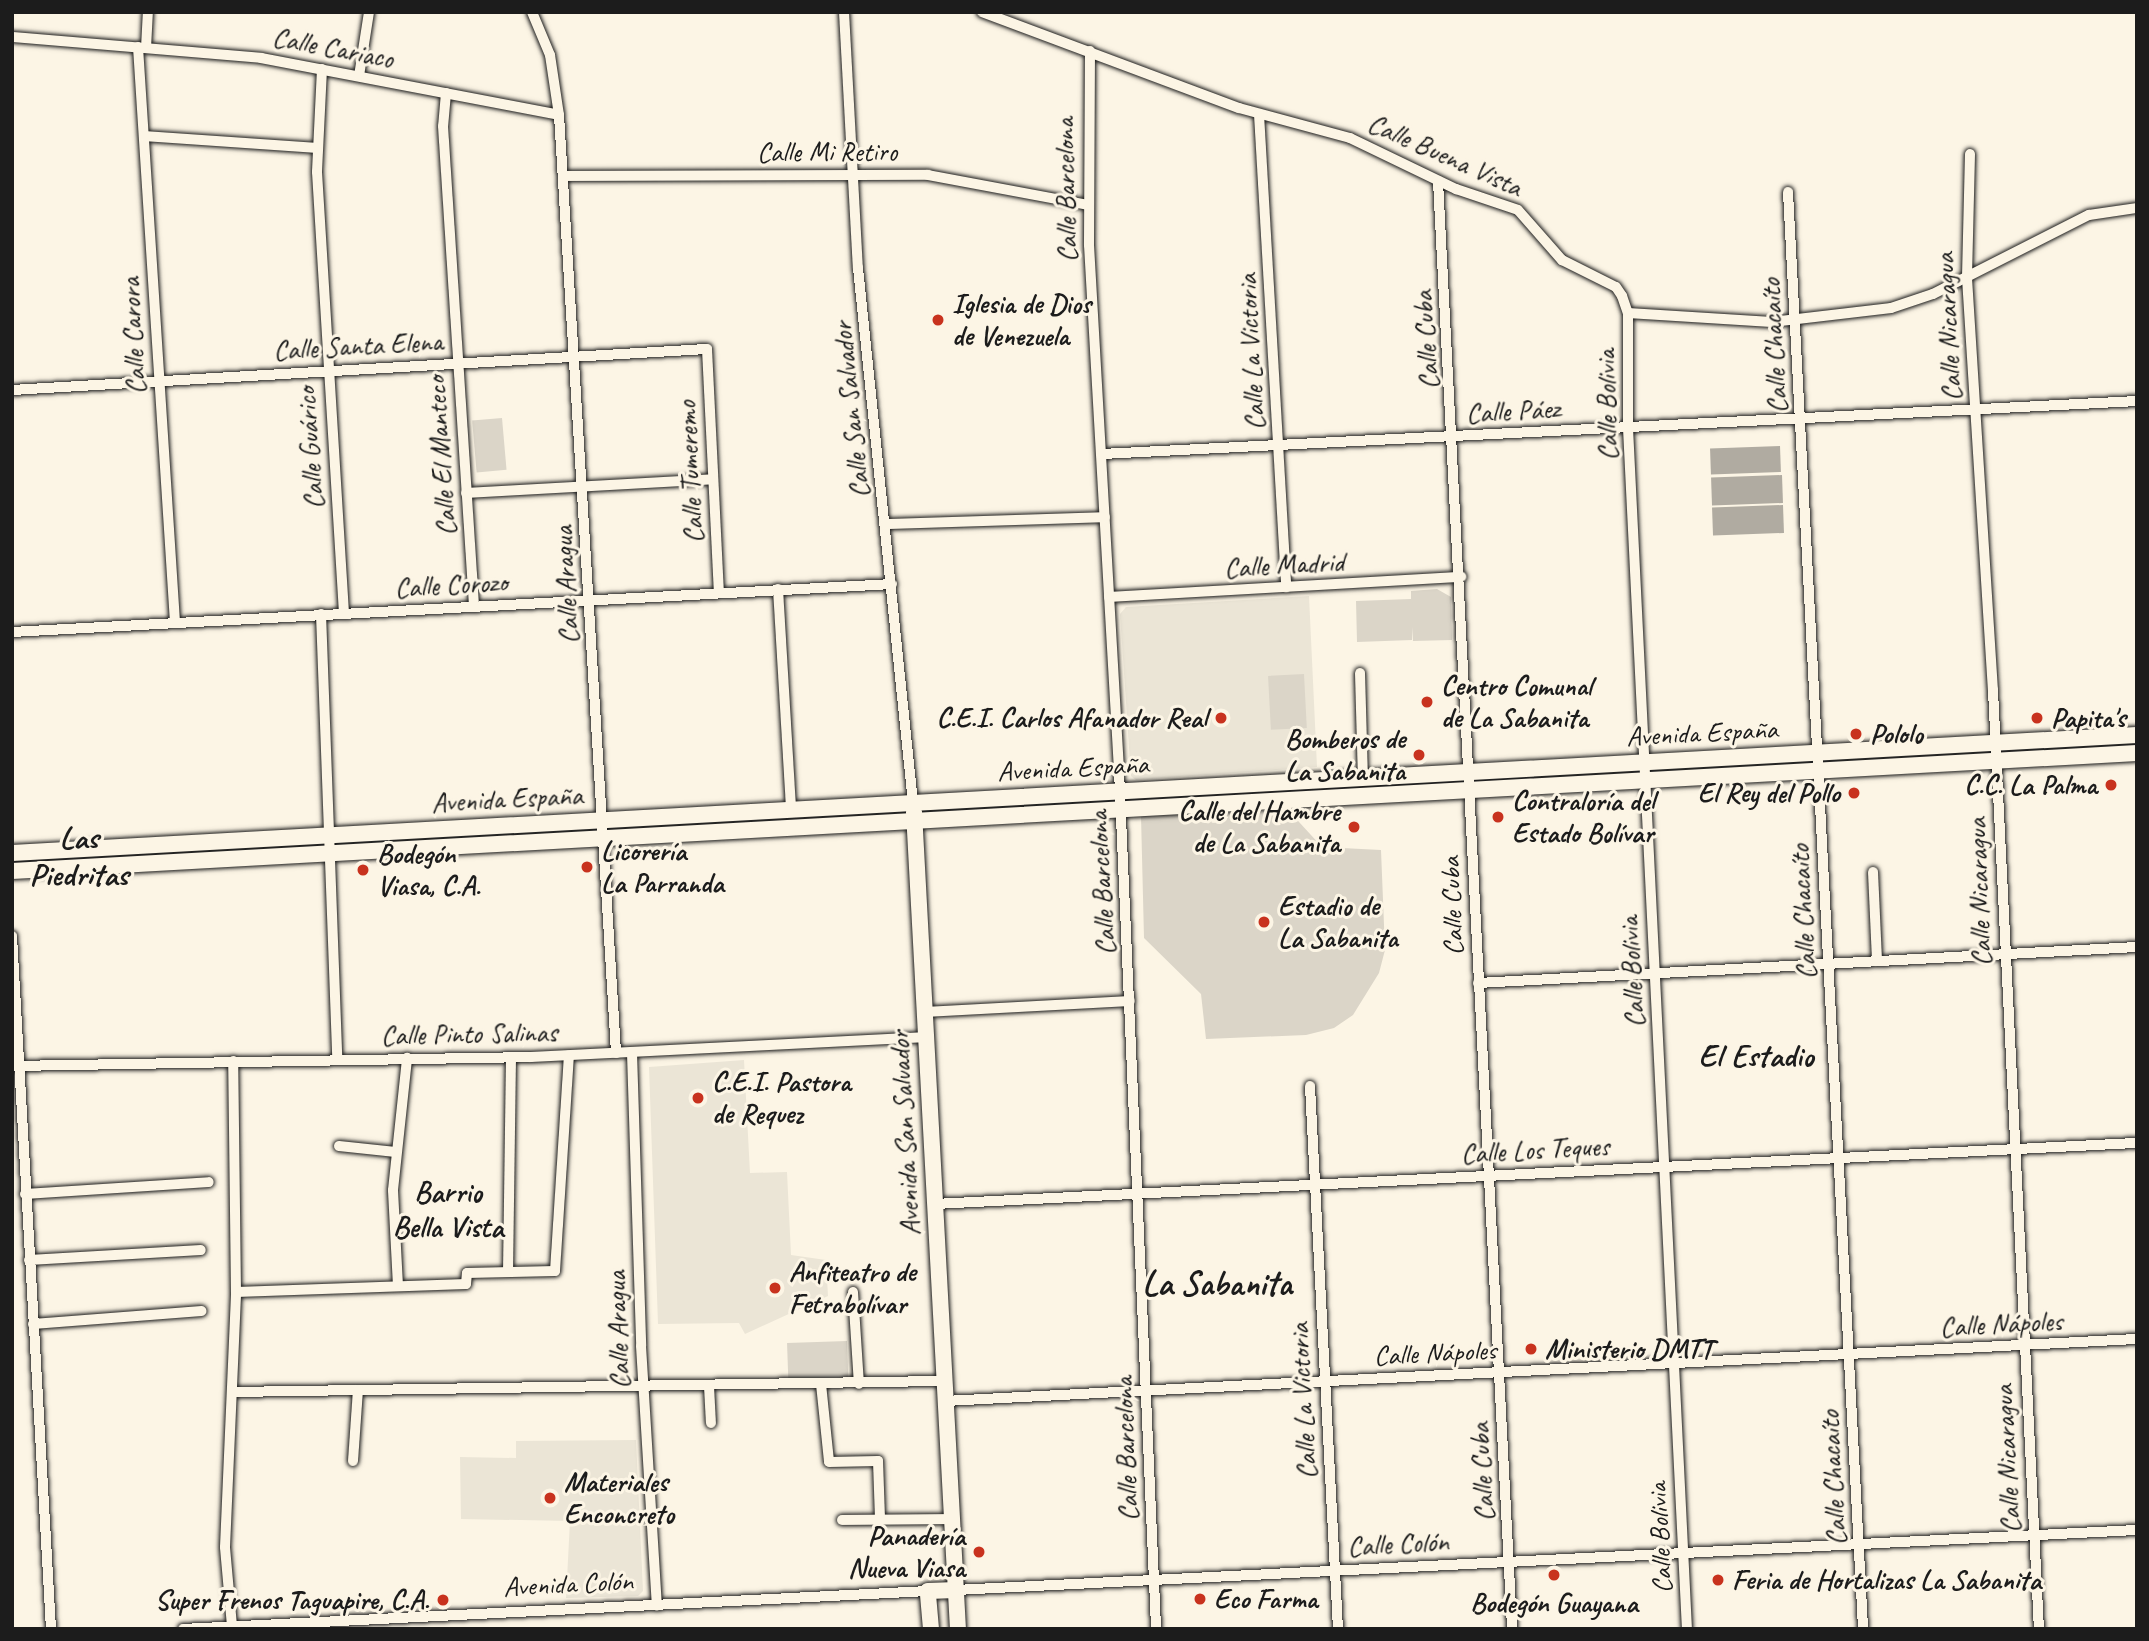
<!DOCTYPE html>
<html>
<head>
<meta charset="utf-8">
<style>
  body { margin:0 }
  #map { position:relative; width:2149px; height:1641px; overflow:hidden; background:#fcf5e5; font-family:Caveat,sans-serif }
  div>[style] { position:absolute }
  .built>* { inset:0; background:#ebe5d6 }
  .green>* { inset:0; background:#dbd5c8; transform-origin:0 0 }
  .water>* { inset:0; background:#b0aba1; transform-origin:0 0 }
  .roads { filter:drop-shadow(0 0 2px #1c1c1c) drop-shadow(0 0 2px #1c1c1c) }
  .street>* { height:10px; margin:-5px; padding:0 5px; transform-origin:5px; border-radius:5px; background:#fcf5e5 }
  .secondary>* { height:16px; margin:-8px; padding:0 8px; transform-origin:8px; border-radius:8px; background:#fcf5e5 }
  .dots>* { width:19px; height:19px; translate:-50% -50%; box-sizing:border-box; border:4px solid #fcf5e5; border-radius:50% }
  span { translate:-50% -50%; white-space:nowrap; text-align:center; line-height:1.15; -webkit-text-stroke:6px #fcf5e5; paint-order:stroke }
  .street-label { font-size:28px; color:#1c1c1c }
  .poi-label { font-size:28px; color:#1c1c1c; font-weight:700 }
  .left { translate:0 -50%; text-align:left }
  .right { translate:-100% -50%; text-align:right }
  .neighbourhood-label { font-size:30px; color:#1c1c1c; font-weight:700 }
  .quarter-label { font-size:32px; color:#1c1c1c; font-weight:700 }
  .district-label { font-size:35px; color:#1c1c1c; font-weight:700 }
  .frame { position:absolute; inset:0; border:14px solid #1c1c1c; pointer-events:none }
</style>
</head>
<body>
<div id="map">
  <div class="built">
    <div style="clip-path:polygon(1309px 596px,1317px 767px,1136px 780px,1131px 776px,1120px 614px,1126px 607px)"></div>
    <div style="clip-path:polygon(744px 1060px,750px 1173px,787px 1172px,791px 1255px,826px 1260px,828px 1296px,745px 1334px,739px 1323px,658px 1324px,649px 1067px)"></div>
    <div style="clip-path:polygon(636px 1440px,643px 1591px,638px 1596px,566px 1598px,570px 1521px,461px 1519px,460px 1457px,516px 1458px,516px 1441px)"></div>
  </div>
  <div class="green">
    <div style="left:502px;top:418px;width:52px;height:30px;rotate:85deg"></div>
    <div style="clip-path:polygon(1437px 589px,1451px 597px,1452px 640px,1413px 641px,1412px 627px,1412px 640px,1357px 642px,1356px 601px,1411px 599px,1411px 591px)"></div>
    <div style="left:1304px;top:674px;width:54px;height:36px;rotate:87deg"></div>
    <div style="clip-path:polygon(1458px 780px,1459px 784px,1134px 800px,1135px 798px)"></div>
    <div style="clip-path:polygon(1288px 810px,1322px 847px,1381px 850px,1385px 950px,1379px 973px,1353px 1015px,1334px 1028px,1306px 1035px,1206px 1039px,1201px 994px,1144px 938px,1141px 816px)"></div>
    <div style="left:847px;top:1341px;width:36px;height:60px;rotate:88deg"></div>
  </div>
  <div class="water">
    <div style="left:1780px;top:446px;width:26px;height:70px;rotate:88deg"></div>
    <div style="left:1782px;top:475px;width:28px;height:71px;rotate:88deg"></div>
    <div style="left:1783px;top:505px;width:28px;height:71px;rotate:88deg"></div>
  </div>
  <div class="roads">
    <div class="street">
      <div style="left:532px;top:12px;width:47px;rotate:67.3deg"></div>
      <div style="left:550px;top:55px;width:61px;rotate:81.5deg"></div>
      <div style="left:559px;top:115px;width:940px;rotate:86.52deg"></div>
      <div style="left:844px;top:12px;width:256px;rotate:86.9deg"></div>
      <div style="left:858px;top:268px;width:538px;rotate:84.13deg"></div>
      <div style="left:982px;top:12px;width:274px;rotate:20.5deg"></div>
      <div style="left:1239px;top:108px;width:115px;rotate:15.1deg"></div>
      <div style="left:1350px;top:138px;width:118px;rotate:25.7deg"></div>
      <div style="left:1456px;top:189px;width:65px;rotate:18.7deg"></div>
      <div style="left:1518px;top:210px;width:67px;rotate:48.7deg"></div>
      <div style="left:1562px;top:260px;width:60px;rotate:26.6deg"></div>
      <div style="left:1616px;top:287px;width:11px;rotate:56deg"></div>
      <div style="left:1622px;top:296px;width:18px;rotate:71deg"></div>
      <div style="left:1628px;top:313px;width:115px;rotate:90deg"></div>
      <div style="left:1628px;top:428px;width:1202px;rotate:87.19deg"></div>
      <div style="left:12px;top:37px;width:250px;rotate:4.8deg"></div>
      <div style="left:261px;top:58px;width:303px;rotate:10.8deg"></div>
      <div style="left:138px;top:47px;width:576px;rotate:86.32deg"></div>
      <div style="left:146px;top:48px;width:36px;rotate:-87deg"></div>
      <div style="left:1090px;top:51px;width:194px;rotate:90.3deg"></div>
      <div style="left:1089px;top:245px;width:526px;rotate:86.73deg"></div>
      <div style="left:1119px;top:770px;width:860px;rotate:87.53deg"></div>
      <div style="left:322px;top:69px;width:103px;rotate:92.8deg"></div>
      <div style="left:317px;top:172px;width:442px;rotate:86.5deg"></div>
      <div style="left:359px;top:76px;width:65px;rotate:-81.1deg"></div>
      <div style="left:446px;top:93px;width:33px;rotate:95deg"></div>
      <div style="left:443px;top:126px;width:481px;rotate:86.3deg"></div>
      <div style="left:1259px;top:114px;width:474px;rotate:86.7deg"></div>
      <div style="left:145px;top:136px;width:172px;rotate:4deg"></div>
      <div style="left:1970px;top:154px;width:124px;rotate:91.4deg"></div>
      <div style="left:1967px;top:278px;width:413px;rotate:86.4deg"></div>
      <div style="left:1993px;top:690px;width:940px;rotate:87.2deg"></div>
      <div style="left:563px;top:176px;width:365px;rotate:-0.2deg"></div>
      <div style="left:928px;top:175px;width:163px;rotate:10.6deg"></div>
      <div style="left:1438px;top:181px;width:1450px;rotate:87.07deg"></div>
      <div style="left:1788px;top:192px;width:1439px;rotate:87.01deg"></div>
      <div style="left:1628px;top:313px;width:144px;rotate:3.6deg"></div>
      <div style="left:1772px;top:322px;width:120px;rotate:-6.7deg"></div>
      <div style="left:1891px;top:308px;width:44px;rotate:-18.4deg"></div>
      <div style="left:1933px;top:294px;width:175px;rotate:-26.9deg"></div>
      <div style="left:2089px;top:215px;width:49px;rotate:-8.3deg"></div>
      <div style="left:12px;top:390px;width:696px;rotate:-3.38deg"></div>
      <div style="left:707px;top:349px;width:243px;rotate:87.2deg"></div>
      <div style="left:1102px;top:454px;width:1036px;rotate:-2.93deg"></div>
      <div style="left:466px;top:493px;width:247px;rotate:-3.2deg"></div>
      <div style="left:886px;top:524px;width:219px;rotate:-1.8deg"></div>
      <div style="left:778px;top:589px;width:220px;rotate:86.6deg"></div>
      <div style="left:1109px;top:597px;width:353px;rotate:-3.3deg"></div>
      <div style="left:321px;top:614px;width:445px;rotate:87.9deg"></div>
      <div style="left:12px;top:632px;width:881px;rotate:-3.12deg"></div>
      <div style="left:1360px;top:673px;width:105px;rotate:88.4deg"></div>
      <div style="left:1873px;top:872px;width:89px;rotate:87.4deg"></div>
      <div style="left:12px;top:936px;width:694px;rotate:86.78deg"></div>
      <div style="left:1478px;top:983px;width:660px;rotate:-3.13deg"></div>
      <div style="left:925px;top:1012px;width:205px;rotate:-3.1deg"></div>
      <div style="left:632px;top:1053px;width:293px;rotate:88.2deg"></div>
      <div style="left:641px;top:1346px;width:260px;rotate:86.5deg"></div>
      <div style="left:12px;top:1066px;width:519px;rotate:-0.99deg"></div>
      <div style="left:531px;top:1057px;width:397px;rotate:-2.9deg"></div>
      <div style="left:1310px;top:1086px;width:544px;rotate:87.05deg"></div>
      <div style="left:339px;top:1146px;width:57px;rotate:6deg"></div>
      <div style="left:25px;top:1194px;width:184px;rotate:-3.7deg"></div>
      <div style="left:935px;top:1204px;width:1204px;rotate:-2.91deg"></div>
      <div style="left:29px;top:1260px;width:172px;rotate:-3.3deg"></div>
      <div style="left:508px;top:1272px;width:215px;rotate:-89.2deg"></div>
      <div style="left:398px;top:1286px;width:96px;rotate:-93deg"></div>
      <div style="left:393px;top:1190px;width:133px;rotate:-83.9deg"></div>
      <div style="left:236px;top:1292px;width:230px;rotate:-2deg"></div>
      <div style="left:466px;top:1284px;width:11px;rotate:-85deg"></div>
      <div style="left:467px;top:1273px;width:88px;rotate:-1.3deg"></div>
      <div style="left:555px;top:1271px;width:216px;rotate:-86.3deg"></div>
      <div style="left:853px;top:1292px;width:92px;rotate:86.3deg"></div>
      <div style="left:33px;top:1324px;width:169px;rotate:-4.4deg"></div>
      <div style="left:821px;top:1384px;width:78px;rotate:84.1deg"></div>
      <div style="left:829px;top:1462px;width:49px;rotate:-1.2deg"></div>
      <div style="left:878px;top:1461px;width:57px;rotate:88deg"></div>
      <div style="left:709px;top:1386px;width:37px;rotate:87deg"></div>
      <div style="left:232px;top:1392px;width:712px;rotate:-0.89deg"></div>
      <div style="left:945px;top:1401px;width:1194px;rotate:-2.98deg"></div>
      <div style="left:353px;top:1461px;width:71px;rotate:-86deg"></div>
      <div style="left:842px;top:1520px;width:110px;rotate:-0.5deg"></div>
      <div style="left:956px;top:1590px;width:1183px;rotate:-2.91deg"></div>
      <div style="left:232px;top:1626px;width:79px;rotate:-95.1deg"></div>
      <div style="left:225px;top:1547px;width:255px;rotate:-87.5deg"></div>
      <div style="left:236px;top:1292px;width:231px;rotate:-90.7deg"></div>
      <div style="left:183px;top:1629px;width:746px;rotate:-2.92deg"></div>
    </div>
    <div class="secondary">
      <div style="left:914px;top:812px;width:818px;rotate:86.92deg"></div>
      <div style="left:12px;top:853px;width:2128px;rotate:-3.18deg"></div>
      <div style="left:12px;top:871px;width:2128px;rotate:-3.18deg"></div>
      <div style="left:931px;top:1629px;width:38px;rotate:-95deg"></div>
      <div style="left:928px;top:1591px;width:28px;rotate:-2deg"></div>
    </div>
  </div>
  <div class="dots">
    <div style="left:938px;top:320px;background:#c8321e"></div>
    <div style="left:1427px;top:702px;background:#c8321e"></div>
    <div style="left:1221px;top:718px;background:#c8321e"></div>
    <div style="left:2037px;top:718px;background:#c8321e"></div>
    <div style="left:1856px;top:734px;background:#c8321e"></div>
    <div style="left:1419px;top:755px;background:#c8321e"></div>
    <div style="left:2111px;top:785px;background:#c8321e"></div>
    <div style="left:1854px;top:793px;background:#c8321e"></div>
    <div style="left:1498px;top:817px;background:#c8321e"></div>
    <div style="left:1354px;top:827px;background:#c8321e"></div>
    <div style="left:587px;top:867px;background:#c8321e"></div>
    <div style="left:363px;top:870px;background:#c8321e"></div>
    <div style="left:1264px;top:922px;background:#c8321e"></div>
    <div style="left:698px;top:1098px;background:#c8321e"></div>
    <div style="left:775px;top:1288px;background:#c8321e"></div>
    <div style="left:1531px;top:1349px;background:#c8321e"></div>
    <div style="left:550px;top:1498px;background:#c8321e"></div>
    <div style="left:979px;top:1552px;background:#c8321e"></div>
    <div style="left:1554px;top:1575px;background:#c8321e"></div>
    <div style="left:1718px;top:1580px;background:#c8321e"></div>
    <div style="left:1200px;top:1599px;background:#c8321e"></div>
    <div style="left:443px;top:1600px;background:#c8321e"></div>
  </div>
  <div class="street-label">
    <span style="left:333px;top:48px;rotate:11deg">Calle Cariaco</span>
    <span style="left:827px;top:152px">Calle Mi Retiro</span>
    <span style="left:1445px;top:155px;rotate:24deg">Calle Buena Vista</span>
    <span style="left:1066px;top:190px;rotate:-91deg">Calle Barcelona</span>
    <span style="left:1948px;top:327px;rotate:-93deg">Calle Nicaragua</span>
    <span style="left:133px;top:336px;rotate:-93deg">Calle Carora</span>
    <span style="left:1426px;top:340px;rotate:-94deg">Calle Cuba</span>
    <span style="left:358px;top:346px;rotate:-3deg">Calle Santa Elena</span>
    <span style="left:1774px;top:346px;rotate:-93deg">Calle Chacaíto</span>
    <span style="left:1251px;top:352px;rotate:-93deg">Calle La Victoria</span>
    <span style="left:1607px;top:405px;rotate:-91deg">Calle Bolivia</span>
    <span style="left:851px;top:410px;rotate:-96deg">Calle San Salvador</span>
    <span style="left:1513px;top:411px;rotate:-3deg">Calle Páez</span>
    <span style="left:310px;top:448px;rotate:-94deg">Calle Guárico</span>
    <span style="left:441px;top:456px;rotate:-94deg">Calle El Manteco</span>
    <span style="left:690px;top:472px;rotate:-93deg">Calle Tumeremo</span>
    <span style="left:1284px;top:565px;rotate:-3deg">Calle Madrid</span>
    <span style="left:451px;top:585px;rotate:-3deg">Calle Corozo</span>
    <span style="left:566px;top:585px;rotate:-93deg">Calle Aragua</span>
    <span style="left:1702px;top:733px;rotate:-3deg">Avenida España</span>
    <span style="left:1073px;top:768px;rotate:-3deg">Avenida España</span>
    <span style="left:507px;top:799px;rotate:-3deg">Avenida España</span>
    <span style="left:1102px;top:883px;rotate:-93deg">Calle Barcelona</span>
    <span style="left:1979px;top:892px;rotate:-92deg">Calle Nicaragua</span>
    <span style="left:1452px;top:906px;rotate:-92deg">Calle Cuba</span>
    <span style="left:1803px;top:912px;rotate:-93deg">Calle Chacaíto</span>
    <span style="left:1632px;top:972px;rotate:-93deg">Calle Bolivia</span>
    <span style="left:469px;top:1034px;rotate:-1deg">Calle Pinto Salinas</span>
    <span style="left:905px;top:1133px;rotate:-93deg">Avenida San Salvador</span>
    <span style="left:1535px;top:1150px;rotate:-3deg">Calle Los Teques</span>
    <span style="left:2001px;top:1324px;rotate:-3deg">Calle Nápoles</span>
    <span style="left:618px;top:1330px;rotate:-92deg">Calle Aragua</span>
    <span style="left:1435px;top:1353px;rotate:-3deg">Calle Nápoles</span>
    <span style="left:1303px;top:1401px;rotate:-93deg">Calle La Victoria</span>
    <span style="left:1126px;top:1449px;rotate:-92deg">Calle Barcelona</span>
    <span style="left:2007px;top:1459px;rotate:-93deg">Calle Nicaragua</span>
    <span style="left:1482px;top:1472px;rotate:-93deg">Calle Cuba</span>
    <span style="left:1833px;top:1478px;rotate:-93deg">Calle Chacaíto</span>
    <span style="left:1660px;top:1538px;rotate:-93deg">Calle Bolivia</span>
    <span style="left:1398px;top:1544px;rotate:-3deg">Calle Colón</span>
    <span style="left:568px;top:1584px;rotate:-3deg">Avenida Colón</span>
  </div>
  <div class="poi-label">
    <span class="left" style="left:952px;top:320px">Iglesia de Dios<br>de Venezuela</span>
    <span class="left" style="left:1441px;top:702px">Centro Comunal<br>de La Sabanita</span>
    <span class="right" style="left:1207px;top:718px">C.E.I. Carlos Afanador Real</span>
    <span class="left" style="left:2051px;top:718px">Papita's</span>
    <span class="left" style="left:1870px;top:734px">Pololo</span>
    <span class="right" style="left:1405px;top:755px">Bomberos de<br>La Sabanita</span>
    <span class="right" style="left:2097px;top:785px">C.C. La Palma</span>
    <span class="right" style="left:1840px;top:793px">El Rey del Pollo</span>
    <span class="left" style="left:1512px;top:817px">Contraloría del<br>Estado Bolívar</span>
    <span class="right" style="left:1340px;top:827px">Calle del Hambre<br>de La Sabanita</span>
    <span class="left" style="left:601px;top:867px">Licorería<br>La Parranda</span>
    <span class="left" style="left:377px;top:870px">Bodegón<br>Viasa, C.A.</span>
    <span class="left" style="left:1278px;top:922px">Estadio de<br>La Sabanita</span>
    <span class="left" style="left:712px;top:1098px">C.E.I. Pastora<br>de Requez</span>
    <span class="left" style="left:789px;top:1288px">Anfiteatro de<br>Fetrabolívar</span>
    <span class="left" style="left:1545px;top:1349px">Ministerio DMTT</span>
    <span class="left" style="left:564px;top:1498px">Materiales<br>Enconcreto</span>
    <span class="right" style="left:965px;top:1552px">Panadería<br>Nueva Viasa</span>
    <span class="left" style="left:1732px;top:1580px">Feria de Hortalizas La Sabanita</span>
    <span class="left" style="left:1214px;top:1599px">Eco Farma</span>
    <span class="right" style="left:429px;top:1600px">Super Frenos Taguapire, C.A.</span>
    <span style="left:1554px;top:1603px">Bodegón Guayana</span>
  </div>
  <div class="neighbourhood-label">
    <span style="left:448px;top:1209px">Barrio<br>Bella Vista</span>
  </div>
  <div class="quarter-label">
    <span style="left:79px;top:857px">Las<br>Piedritas</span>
    <span style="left:1756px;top:1056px">El Estadio</span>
  </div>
  <div class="district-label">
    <span style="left:1217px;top:1284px">La Sabanita</span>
  </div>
  <div class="frame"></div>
</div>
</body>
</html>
